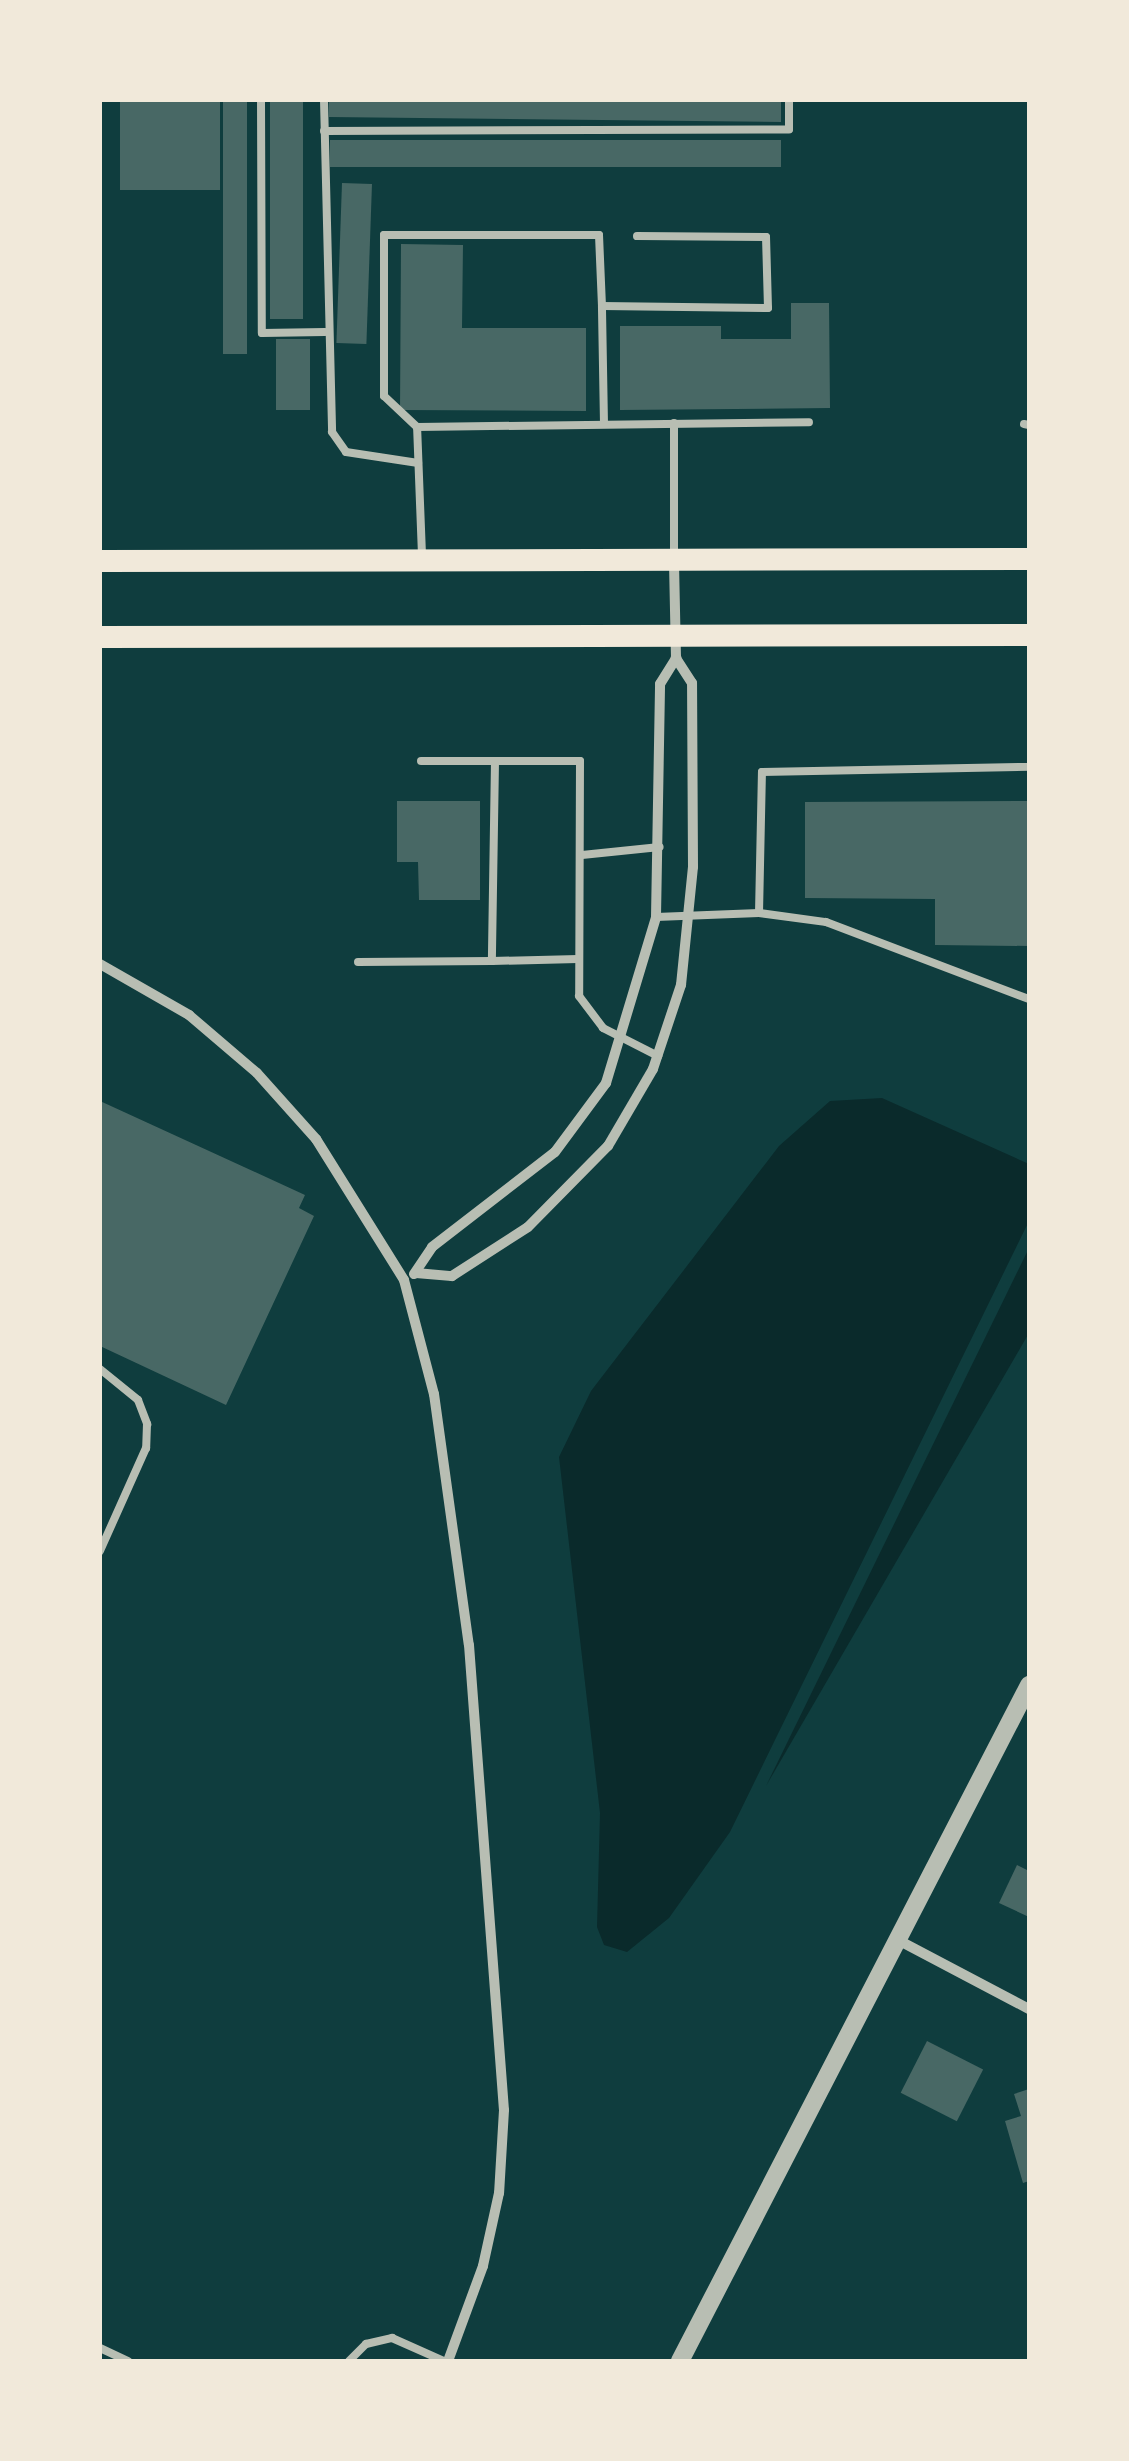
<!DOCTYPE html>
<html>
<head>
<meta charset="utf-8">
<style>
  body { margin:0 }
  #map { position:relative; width:1129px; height:2461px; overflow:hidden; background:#0f3d3e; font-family:Mulish,sans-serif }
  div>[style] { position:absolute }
  .water>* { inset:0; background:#0a2a2b }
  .building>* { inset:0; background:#486865; transform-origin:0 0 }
  .service>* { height:8px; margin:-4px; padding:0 4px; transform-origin:4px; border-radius:4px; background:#b8beb3 }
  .minor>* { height:10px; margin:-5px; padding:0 5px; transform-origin:5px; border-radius:5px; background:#b8beb3 }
  .tertiary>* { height:18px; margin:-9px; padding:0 9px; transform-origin:9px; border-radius:9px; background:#b8beb3 }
  .primary>* { height:22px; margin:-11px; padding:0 11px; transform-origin:11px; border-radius:11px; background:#f1e9da }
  span { translate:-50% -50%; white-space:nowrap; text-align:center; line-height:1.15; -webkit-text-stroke:10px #f1e9da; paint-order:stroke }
  .frame { position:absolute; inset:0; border:102px solid #f1e9da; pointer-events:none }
</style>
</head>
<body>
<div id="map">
  <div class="water">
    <div style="clip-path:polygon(882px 1098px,1029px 1164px,1029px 1221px,730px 1832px,669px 1918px,627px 1952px,604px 1945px,597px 1927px,600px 1813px,559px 1457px,591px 1391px,779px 1146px,830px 1101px)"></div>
    <div style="clip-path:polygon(1029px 1248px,1029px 1333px,766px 1786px)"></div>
  </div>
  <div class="building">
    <div style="left:120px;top:100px;width:100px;height:90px"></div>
    <div style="left:223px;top:100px;width:24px;height:254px"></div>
    <div style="left:270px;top:100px;width:33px;height:219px"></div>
    <div style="clip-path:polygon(329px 100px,781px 100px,781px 122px,329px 117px)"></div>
    <div style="left:781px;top:140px;width:27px;height:451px;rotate:90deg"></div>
    <div style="left:342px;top:183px;width:30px;height:160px;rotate:2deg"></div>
    <div style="clip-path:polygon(401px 244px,463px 245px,462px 328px,586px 328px,586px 411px,400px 410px)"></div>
    <div style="clip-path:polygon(791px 303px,829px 303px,830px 408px,620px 410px,620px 326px,721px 326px,721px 339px,791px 339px)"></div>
    <div style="left:276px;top:339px;width:34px;height:71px"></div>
    <div style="clip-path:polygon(397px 801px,480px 801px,480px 900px,419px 900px,418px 862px,397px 862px)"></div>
    <div style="clip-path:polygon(1029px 801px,1029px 946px,935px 945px,935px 899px,805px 898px,805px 802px)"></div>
    <div style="clip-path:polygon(100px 1101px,305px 1195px,299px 1208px,314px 1216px,226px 1405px,100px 1346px)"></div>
    <div style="clip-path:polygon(1017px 1865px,1029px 1871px,1029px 1917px,999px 1903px)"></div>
    <div style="left:927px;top:2041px;width:63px;height:58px;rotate:27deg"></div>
    <div style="clip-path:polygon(1029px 2089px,1029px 2181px,1023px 2183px,1005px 2121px,1021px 2116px,1014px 2094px)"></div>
  </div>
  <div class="service">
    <div style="left:261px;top:100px;width:233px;rotate:89.8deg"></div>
    <div style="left:262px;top:333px;width:63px;rotate:-0.9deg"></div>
    <div style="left:324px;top:100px;width:332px;rotate:88.6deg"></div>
    <div style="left:332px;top:432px;width:24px;rotate:55deg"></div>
    <div style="left:346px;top:452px;width:73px;rotate:8.7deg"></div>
    <div style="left:324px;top:131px;width:465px;rotate:-0.2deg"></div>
    <div style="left:789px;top:129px;width:29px;rotate:-90deg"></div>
    <div style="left:674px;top:423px;width:133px;rotate:90deg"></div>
    <div style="left:604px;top:424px;width:118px;rotate:-91deg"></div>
    <div style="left:602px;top:306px;width:166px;rotate:0.7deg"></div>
    <div style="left:768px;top:308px;width:71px;rotate:-91.6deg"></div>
    <div style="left:766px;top:237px;width:129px;rotate:-179.6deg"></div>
    <div style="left:1024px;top:424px;width:5px;rotate:11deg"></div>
    <div style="left:417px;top:427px;width:45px;rotate:-136.8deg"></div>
    <div style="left:384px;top:396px;width:161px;rotate:-90deg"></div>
    <div style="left:384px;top:235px;width:215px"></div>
    <div style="left:599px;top:235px;width:71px;rotate:87.6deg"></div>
    <div style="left:422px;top:555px;width:128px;rotate:-92.2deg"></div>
    <div style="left:417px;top:427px;width:392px;rotate:-0.7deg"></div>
    <div style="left:421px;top:761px;width:159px"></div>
    <div style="left:580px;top:761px;width:235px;rotate:90.2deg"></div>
    <div style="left:579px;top:996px;width:40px;rotate:53deg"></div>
    <div style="left:603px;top:1028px;width:62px;rotate:27deg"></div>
    <div style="left:495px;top:761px;width:200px;rotate:90.9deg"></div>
    <div style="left:492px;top:961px;width:86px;rotate:-1.3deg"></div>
    <div style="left:582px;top:855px;width:78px;rotate:-5.9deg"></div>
    <div style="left:759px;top:913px;width:68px;rotate:7.7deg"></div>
    <div style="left:826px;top:922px;width:217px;rotate:20.8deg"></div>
    <div style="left:656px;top:917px;width:103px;rotate:-2.2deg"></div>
    <div style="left:759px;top:913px;width:141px;rotate:-88.8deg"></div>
    <div style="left:762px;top:772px;width:267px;rotate:-1.1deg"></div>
    <div style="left:358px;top:962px;width:134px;rotate:-0.4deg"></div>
    <div style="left:100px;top:1369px;width:49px;rotate:39.2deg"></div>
    <div style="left:138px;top:1400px;width:26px;rotate:69deg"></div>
    <div style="left:147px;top:1424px;width:24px;rotate:92deg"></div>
    <div style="left:146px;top:1448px;width:113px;rotate:114.1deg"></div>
    <div style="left:100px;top:2348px;width:31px;rotate:25deg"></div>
    <div style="left:349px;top:2361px;width:24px;rotate:-45deg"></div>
    <div style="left:366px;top:2344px;width:27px;rotate:-13deg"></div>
    <div style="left:392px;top:2338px;width:57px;rotate:23.9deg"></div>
  </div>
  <div class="minor">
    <div style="left:100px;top:964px;width:103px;rotate:29.8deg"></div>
    <div style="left:189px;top:1015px;width:89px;rotate:40.5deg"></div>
    <div style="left:257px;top:1073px;width:89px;rotate:48.2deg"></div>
    <div style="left:316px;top:1139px;width:166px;rotate:58deg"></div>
    <div style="left:404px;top:1280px;width:118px;rotate:75.3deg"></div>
    <div style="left:434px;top:1394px;width:253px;rotate:82.1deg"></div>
    <div style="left:469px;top:1645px;width:466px;rotate:85.7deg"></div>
    <div style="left:504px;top:2110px;width:83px;rotate:93.4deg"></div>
    <div style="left:499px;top:2193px;width:75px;rotate:102.4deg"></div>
    <div style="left:483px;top:2266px;width:101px;rotate:110.2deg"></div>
    <div style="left:416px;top:1273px;width:36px;rotate:5deg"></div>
    <div style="left:452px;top:1276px;width:90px;rotate:-32.8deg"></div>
    <div style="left:528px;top:1227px;width:114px;rotate:-45.4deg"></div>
    <div style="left:608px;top:1146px;width:89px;rotate:-59.7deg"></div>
    <div style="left:653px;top:1069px;width:89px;rotate:-71.6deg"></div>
    <div style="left:681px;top:985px;width:119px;rotate:-84.2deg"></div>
    <div style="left:693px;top:867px;width:184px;rotate:-90.3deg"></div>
    <div style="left:692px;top:683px;width:30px;rotate:-123deg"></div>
    <div style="left:676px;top:658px;width:97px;rotate:-91.2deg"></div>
    <div style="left:414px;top:1274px;width:32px;rotate:-56deg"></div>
    <div style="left:432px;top:1247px;width:155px;rotate:-37.7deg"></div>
    <div style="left:555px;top:1152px;width:86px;rotate:-53.5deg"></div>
    <div style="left:606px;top:1083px;width:173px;rotate:-73.2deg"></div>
    <div style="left:656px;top:917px;width:233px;rotate:-89deg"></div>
    <div style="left:660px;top:684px;width:31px;rotate:-58deg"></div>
    <div style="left:898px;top:1940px;width:148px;rotate:27.8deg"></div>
  </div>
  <div class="tertiary">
    <div style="left:680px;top:2361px;width:761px;rotate:-62.69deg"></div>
  </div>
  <div class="primary">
    <div style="left:100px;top:561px;width:929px;rotate:-0.12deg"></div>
    <div style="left:100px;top:637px;width:929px;rotate:-0.12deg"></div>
  </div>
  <div class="frame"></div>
</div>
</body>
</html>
